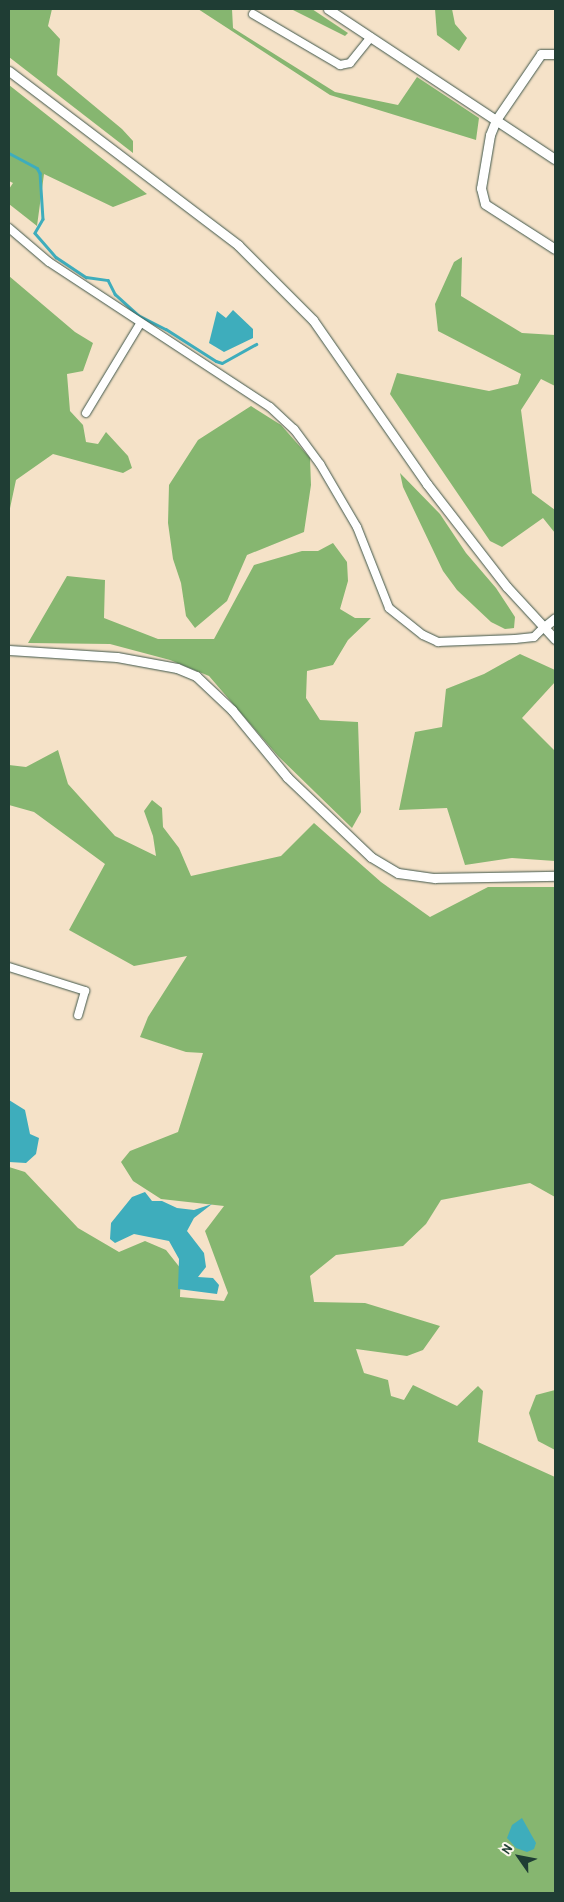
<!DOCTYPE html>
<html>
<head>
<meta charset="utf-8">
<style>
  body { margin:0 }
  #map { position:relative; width:564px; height:1902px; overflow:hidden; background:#f5e2c8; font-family:"Patrick Hand",sans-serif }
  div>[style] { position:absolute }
  .forest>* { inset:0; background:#86b670 }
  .water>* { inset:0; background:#3eadbc }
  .stream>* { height:2.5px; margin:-1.25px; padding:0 1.25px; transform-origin:1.25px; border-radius:1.25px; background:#3eadbc }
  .roads { filter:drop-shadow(0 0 1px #3f564a) drop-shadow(0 0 1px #3f564a) }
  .minor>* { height:8px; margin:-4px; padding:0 4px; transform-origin:4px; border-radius:4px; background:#fff }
  .tertiary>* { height:9px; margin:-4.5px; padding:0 4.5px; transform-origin:4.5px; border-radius:4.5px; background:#fff }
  span { translate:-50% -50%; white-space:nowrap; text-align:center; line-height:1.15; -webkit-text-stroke:4px #fbf7ec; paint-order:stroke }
  .frame { position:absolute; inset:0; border:10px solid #1f3d34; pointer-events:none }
  .north { position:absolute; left:494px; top:1832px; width:50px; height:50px; -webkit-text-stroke:4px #fbf7ec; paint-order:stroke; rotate:303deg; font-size:14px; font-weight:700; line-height:20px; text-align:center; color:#1f3d34 }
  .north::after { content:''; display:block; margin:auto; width:18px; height:22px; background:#1f3d34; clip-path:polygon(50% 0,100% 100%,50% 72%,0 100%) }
</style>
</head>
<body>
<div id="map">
  <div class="forest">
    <div style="clip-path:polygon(9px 9px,52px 9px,48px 26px,60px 39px,57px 75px,122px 129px,133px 141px,133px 153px,9px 57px)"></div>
    <div style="clip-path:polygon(198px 9px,232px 9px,233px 28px,335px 92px,398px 105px,417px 77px,479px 118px,476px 140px,330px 95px)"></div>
    <div style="clip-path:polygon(291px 9px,312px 9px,348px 33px,345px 36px)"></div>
    <div style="clip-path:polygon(435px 9px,452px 9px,455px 24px,467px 38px,459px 51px,437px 35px)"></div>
    <div style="clip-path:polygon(9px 85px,147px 194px,113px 207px,44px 174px,37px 226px,9px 204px,9px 189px,13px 183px,9px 181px)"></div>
    <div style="clip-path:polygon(462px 257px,461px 296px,522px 333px,555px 335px,555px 386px,541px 379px,521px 410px,532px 493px,555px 510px,555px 533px,543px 518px,502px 547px,490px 541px,390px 394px,397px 373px,489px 391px,518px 384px,521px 374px,438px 331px,435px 304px,454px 262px)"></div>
    <div style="clip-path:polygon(9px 276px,75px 332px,93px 343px,83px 371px,67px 374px,70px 411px,83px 425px,86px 442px,98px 444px,106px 432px,128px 456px,132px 468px,123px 473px,53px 454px,16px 480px,9px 513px)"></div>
    <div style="clip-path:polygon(251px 406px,281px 425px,310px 458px,311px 485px,304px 532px,247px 555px,227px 601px,195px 628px,186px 616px,181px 583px,173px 559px,168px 523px,169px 485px,198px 440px)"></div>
    <div style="clip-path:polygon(400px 473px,440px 514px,466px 553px,496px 588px,515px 617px,514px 628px,505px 629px,491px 622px,457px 590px,443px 571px,403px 487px)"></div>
    <div style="clip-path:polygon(333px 543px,347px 562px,348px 581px,340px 609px,355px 618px,371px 618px,348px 640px,333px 665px,307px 671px,306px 698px,320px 720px,358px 722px,361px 812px,352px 828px,278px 756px,209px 676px,170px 660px,110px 644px,28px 643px,67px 576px,105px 580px,104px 618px,158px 639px,214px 639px,254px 565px,302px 551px,318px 551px)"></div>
    <div style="clip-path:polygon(520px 654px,555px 670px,555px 682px,522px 718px,555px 751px,555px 861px,512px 858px,465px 865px,447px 808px,399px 810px,415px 732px,442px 727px,446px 689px,484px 674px)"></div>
    <div style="clip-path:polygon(58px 750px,68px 784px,115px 836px,156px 856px,153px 836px,144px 811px,152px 800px,162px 808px,163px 827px,179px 848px,191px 876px,281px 856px,314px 823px,381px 882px,430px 917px,488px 887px,555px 887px,555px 1197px,530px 1183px,441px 1200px,426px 1224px,403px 1246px,336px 1255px,310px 1276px,314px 1302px,365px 1303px,440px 1326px,423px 1350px,407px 1356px,356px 1349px,364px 1373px,388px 1380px,391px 1396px,404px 1400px,413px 1385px,457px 1406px,478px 1386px,483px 1391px,478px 1442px,555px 1477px,555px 1893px,9px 1893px,9px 1167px,25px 1172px,78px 1228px,119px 1252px,145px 1241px,166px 1250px,181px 1269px,180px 1297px,224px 1301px,228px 1293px,205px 1231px,224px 1206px,161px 1199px,133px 1181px,121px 1162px,130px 1151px,178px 1132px,203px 1053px,186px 1052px,140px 1037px,148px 1017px,187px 956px,134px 966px,69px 930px,105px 864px,34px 812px,9px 805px,9px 765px,26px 767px)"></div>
    <div style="clip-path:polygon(555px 1390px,555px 1450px,538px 1441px,529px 1413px,536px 1395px)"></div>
  </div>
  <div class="water">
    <div style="clip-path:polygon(233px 310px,253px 329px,253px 338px,224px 352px,209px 343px,217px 311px,226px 318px)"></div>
    <div style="clip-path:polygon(9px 1100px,25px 1110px,30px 1134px,39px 1138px,36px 1154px,26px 1163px,9px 1162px)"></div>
    <div style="clip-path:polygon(145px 1192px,152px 1201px,162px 1201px,177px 1208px,194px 1210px,212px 1204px,194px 1218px,187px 1231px,204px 1253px,206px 1267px,198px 1277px,213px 1278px,219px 1285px,217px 1294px,178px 1289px,179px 1259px,169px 1241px,134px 1234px,115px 1243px,110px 1239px,111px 1223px,132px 1197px)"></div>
    <div style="clip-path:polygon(522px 1818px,536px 1843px,534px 1849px,527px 1852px,516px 1848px,507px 1838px,512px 1825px)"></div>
  </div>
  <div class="stream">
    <div style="left:9px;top:153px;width:32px;rotate:28deg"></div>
    <div style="left:37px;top:168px;width:6px;rotate:59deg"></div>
    <div style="left:40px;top:173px;width:46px;rotate:86.3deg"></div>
    <div style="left:43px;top:219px;width:16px;rotate:120deg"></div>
    <div style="left:35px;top:233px;width:32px;rotate:49deg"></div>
    <div style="left:56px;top:257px;width:36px;rotate:34deg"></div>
    <div style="left:86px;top:277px;width:22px;rotate:8deg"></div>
    <div style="left:108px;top:280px;width:16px;rotate:63deg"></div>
    <div style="left:115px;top:294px;width:31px;rotate:42deg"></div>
    <div style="left:138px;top:315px;width:31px;rotate:27deg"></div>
    <div style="left:166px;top:329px;width:59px;rotate:32.6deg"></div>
    <div style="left:216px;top:361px;width:6px;rotate:18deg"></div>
    <div style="left:222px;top:363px;width:39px;rotate:-29deg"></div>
  </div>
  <div class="roads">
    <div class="minor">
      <div style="left:253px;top:14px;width:101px;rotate:30.4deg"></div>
      <div style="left:340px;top:65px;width:10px;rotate:-11deg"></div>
      <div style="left:350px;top:63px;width:33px;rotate:-51deg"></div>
      <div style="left:9px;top:228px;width:52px;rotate:40.4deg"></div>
      <div style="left:49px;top:262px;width:264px;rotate:33.3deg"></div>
      <div style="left:270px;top:407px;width:33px;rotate:43deg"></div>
      <div style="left:294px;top:429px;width:44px;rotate:53.4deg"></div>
      <div style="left:320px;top:464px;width:73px;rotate:59.6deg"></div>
      <div style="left:357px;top:527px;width:87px;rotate:68.4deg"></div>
      <div style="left:389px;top:608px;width:43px;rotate:38.5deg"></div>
      <div style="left:423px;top:635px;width:17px;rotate:25deg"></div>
      <div style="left:438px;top:642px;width:77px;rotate:-2.2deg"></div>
      <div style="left:515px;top:639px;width:19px;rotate:-6deg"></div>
      <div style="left:534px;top:637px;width:14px;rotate:-45deg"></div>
      <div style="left:86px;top:413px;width:104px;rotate:-58.8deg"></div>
      <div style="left:9px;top:967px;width:80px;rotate:17.5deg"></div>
      <div style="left:85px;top:991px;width:25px;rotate:106deg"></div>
    </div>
    <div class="tertiary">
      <div style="left:328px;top:9px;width:272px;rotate:33.5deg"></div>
      <div style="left:555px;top:54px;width:14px;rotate:180deg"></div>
      <div style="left:541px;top:54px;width:80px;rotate:124.3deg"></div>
      <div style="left:496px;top:120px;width:16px;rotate:112deg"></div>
      <div style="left:490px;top:135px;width:54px;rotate:99.6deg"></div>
      <div style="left:481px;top:188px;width:16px;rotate:76deg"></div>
      <div style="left:485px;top:204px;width:83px;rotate:32.7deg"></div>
      <div style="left:9px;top:71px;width:288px;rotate:37.2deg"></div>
      <div style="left:238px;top:245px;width:106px;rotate:45deg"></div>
      <div style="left:313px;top:320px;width:200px;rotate:55.2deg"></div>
      <div style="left:427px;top:484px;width:130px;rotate:52.2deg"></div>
      <div style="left:507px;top:587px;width:71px;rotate:47.3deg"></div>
      <div style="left:544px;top:627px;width:14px;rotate:-39deg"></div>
      <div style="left:9px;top:650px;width:108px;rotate:3.7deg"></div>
      <div style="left:117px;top:657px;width:61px;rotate:10.4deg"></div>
      <div style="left:177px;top:668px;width:21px;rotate:23deg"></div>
      <div style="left:196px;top:676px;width:50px;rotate:43.4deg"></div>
      <div style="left:232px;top:710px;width:87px;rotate:50.6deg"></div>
      <div style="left:287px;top:777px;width:116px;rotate:43.6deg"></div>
      <div style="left:371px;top:857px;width:31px;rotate:31deg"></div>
      <div style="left:398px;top:873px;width:37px;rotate:8deg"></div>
      <div style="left:435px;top:878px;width:120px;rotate:-1deg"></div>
    </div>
  </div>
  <div class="frame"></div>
  <div class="north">N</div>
</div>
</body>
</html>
